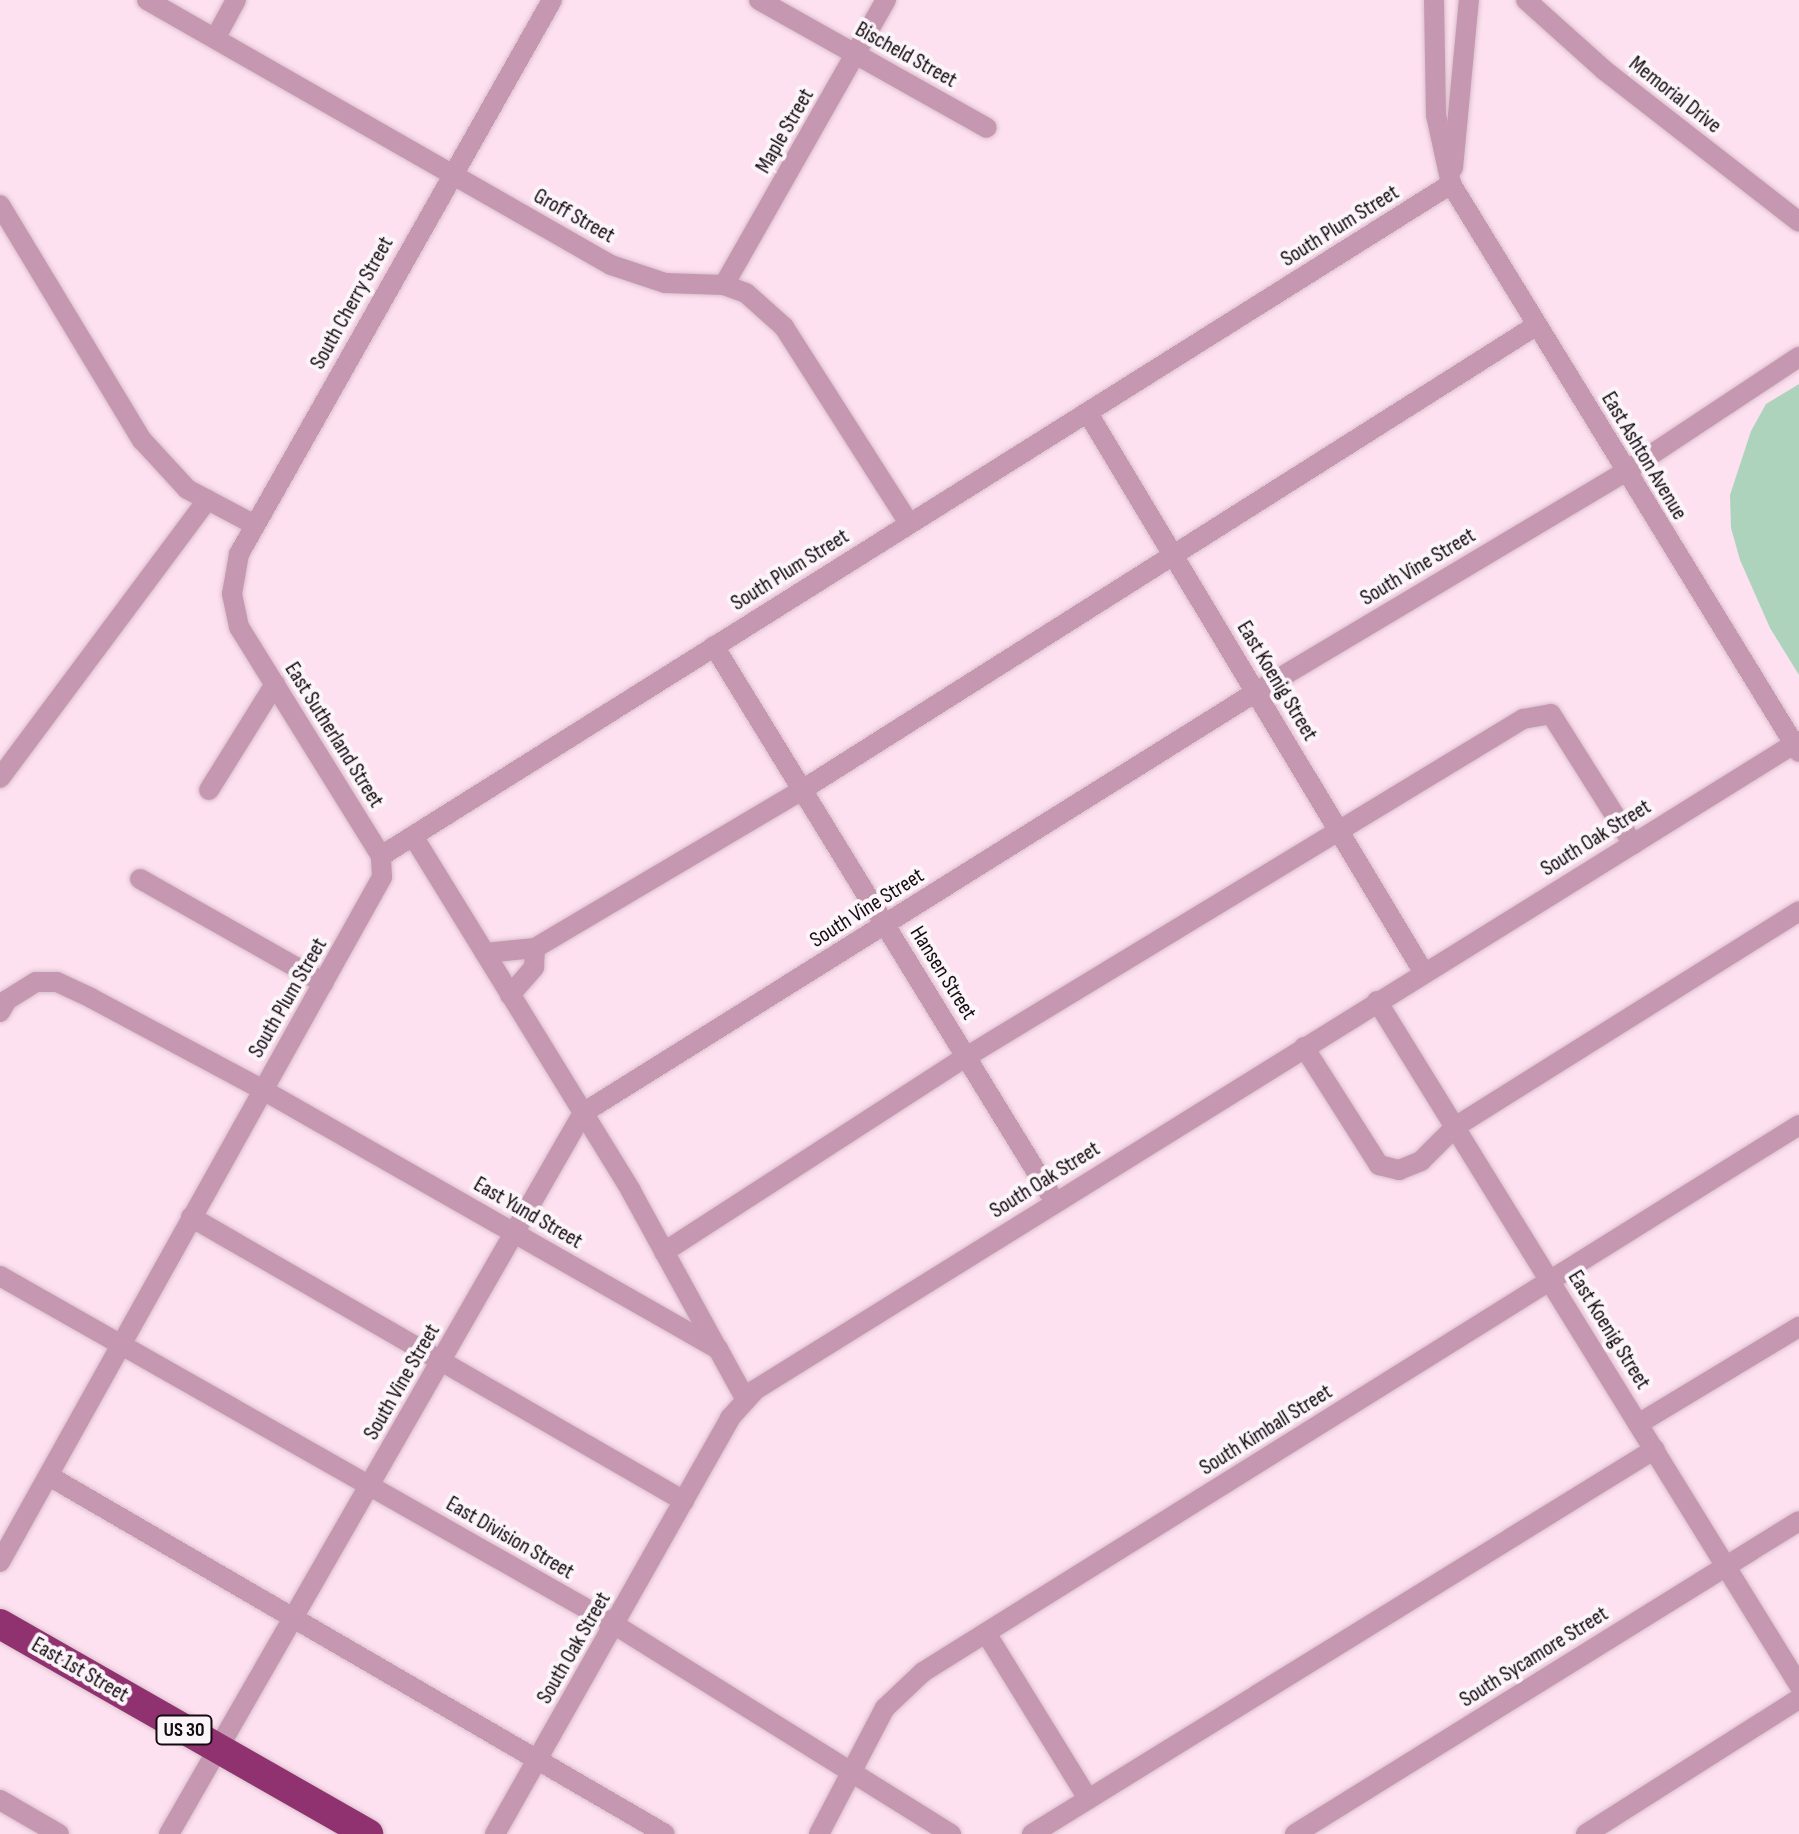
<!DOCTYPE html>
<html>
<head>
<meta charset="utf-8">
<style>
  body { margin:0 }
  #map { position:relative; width:1799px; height:1834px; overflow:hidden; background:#fee1f0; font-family:"Sofia Sans Condensed",sans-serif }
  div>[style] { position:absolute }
  .green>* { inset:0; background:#add3bd }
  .roads { filter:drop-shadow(0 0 2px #d9bfcc) drop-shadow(0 0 2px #d9bfcc) }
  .minor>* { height:20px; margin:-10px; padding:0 10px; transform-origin:10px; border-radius:10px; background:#c697b1 }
  .highway>* { height:30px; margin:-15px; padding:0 15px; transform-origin:15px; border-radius:15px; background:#913270 }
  span { translate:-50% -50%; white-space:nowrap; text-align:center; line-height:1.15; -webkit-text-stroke:8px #fbf5f9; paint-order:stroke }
  .shield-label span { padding:2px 6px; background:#fbf5f9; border:2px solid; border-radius:6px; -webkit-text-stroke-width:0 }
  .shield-label { font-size:20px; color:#140b10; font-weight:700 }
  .street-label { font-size:22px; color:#140b10 }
</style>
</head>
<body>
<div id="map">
  <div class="green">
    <div style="clip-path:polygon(1799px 384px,1799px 675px,1770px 628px,1740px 560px,1731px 528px,1730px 495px,1751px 431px,1766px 404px)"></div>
  </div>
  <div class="roads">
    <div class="minor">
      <div style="left:147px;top:0;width:534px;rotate:29.73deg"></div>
      <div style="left:611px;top:265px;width:57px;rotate:18.4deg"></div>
      <div style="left:665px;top:283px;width:59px;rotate:1.9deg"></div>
      <div style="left:724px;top:285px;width:23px;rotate:20deg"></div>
      <div style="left:746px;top:293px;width:51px;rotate:41.8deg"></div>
      <div style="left:784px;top:327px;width:232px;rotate:57.5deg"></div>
      <div style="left:759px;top:0;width:261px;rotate:29.3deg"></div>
      <div style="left:1434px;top:0;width:115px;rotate:89deg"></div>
      <div style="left:1436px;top:115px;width:71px;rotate:77.7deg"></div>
      <div style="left:1451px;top:184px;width:666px;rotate:58.51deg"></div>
      <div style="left:1526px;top:0;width:105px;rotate:41.9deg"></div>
      <div style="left:1604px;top:70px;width:247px;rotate:37.9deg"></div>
      <div style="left:216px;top:37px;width:42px;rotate:-61.6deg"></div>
      <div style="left:1453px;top:168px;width:169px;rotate:-84.6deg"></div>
      <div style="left:0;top:205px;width:275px;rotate:58.9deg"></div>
      <div style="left:142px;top:440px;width:67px;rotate:47.4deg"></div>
      <div style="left:187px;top:489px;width:77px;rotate:27.9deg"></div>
      <div style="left:724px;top:285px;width:328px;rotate:-60.4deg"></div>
      <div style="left:1089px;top:415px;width:651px;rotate:59.02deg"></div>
      <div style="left:714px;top:646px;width:652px;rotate:58.48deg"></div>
      <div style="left:0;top:778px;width:347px;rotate:-53.3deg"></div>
      <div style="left:209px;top:790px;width:125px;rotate:-58.1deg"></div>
      <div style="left:413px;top:836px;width:417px;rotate:58.4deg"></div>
      <div style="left:631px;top:1191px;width:179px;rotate:61.3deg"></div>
      <div style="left:381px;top:856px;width:1264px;rotate:-32.13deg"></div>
      <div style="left:140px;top:879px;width:211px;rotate:29.5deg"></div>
      <div style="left:485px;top:953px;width:50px;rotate:-5.7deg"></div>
      <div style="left:535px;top:948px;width:310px;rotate:-30.6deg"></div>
      <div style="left:802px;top:790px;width:870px;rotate:-32.32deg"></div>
      <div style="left:510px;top:995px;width:37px;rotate:-49deg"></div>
      <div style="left:534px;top:967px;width:19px;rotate:-87deg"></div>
      <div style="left:1377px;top:1001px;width:804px;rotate:58.33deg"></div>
      <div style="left:0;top:1012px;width:14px;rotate:-60deg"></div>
      <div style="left:7px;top:1000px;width:34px;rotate:-32deg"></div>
      <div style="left:36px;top:982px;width:21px"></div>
      <div style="left:57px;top:982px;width:38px;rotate:25deg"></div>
      <div style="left:91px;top:998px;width:195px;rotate:28.1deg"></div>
      <div style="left:263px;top:1090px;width:524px;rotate:29.65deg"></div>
      <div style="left:718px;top:1349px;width:58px;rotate:61.2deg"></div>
      <div style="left:1304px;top:1047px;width:140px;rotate:57.6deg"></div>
      <div style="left:1379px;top:1165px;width:21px;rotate:14deg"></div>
      <div style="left:1399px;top:1170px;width:24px;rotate:-22deg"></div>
      <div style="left:1421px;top:1161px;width:48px;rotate:-45deg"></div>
      <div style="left:1455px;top:1127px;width:406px;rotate:-32.1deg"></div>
      <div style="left:191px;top:1217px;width:569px;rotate:29.94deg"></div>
      <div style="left:664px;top:1252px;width:359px;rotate:-32.9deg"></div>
      <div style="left:966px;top:1057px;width:652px;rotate:-31.25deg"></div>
      <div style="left:1523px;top:719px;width:28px;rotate:-10deg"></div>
      <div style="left:1551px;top:714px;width:154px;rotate:57.8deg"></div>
      <div style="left:0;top:1276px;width:707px;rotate:29.57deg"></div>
      <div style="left:615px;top:1625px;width:396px;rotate:31.9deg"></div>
      <div style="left:1638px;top:1424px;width:188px;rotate:-31.1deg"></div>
      <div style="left:49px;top:1476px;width:712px;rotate:30.16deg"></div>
      <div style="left:0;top:1562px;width:784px;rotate:-60.85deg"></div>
      <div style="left:382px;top:877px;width:21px;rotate:-93deg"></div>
      <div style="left:381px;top:856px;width:269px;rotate:-121.8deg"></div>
      <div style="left:239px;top:627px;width:34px;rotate:-102deg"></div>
      <div style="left:232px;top:594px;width:41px;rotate:-80.1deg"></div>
      <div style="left:239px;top:554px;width:636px;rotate:-60.53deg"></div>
      <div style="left:986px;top:1633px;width:195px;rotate:58.4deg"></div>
      <div style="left:0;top:1800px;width:68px;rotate:30deg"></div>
      <div style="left:169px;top:1834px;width:831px;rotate:-60.14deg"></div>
      <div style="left:583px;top:1113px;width:794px;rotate:-32.03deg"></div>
      <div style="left:1256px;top:692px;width:430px;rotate:-30.8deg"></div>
      <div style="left:1625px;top:472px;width:209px;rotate:-33.5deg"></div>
      <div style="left:495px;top:1834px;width:478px;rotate:-60.5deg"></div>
      <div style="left:730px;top:1418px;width:38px;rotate:-48deg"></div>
      <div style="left:755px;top:1390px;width:1229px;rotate:-31.87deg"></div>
      <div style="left:819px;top:1834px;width:142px;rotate:-62.4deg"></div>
      <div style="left:885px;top:1708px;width:52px;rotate:-43.5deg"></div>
      <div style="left:923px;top:1672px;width:1033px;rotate:-31.98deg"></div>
      <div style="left:1032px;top:1834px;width:732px;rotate:-31.72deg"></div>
      <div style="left:1295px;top:1834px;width:593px;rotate:-31.84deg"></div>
      <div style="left:1586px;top:1834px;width:252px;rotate:-32.4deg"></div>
    </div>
    <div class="highway">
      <div style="left:0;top:1624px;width:424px;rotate:29.7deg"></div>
    </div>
  </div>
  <div class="shield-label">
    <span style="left:184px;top:1730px">US 30</span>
  </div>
  <div class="street-label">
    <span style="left:906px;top:55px;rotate:29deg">Bischeld Street</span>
    <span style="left:1675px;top:95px;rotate:38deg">Memorial Drive</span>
    <span style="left:785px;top:131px;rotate:-60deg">Maple Street</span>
    <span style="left:574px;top:216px;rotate:29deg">Groff Street</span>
    <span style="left:1340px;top:226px;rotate:-32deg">South Plum Street</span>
    <span style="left:352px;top:303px;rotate:-61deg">South Cherry Street</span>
    <span style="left:1644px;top:456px;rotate:59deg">East Ashton Avenue</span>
    <span style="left:1418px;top:567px;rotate:-31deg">South Vine Street</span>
    <span style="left:790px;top:570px;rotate:-32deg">South Plum Street</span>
    <span style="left:1277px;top:681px;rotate:59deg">East Koenig Street</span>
    <span style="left:334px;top:735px;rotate:58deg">East Sutherland Street</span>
    <span style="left:1596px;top:838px;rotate:-32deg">South Oak Street</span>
    <span style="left:867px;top:908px;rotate:-32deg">South Vine Street</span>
    <span style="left:943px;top:973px;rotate:58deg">Hansen Street</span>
    <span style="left:288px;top:998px;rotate:-60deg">South Plum Street</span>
    <span style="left:1045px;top:1180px;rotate:-32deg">South Oak Street</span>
    <span style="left:528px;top:1213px;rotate:30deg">East Yund Street</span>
    <span style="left:1609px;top:1330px;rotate:58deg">East Koenig Street</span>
    <span style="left:402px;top:1382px;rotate:-60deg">South Vine Street</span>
    <span style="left:1266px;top:1430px;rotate:-32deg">South Kimball Street</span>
    <span style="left:510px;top:1538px;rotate:30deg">East Division Street</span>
    <span style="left:574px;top:1648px;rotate:-60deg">South Oak Street</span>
    <span style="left:1534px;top:1657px;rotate:-32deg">South Sycamore Street</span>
    <span style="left:80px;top:1670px;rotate:30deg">East 1st Street</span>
  </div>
</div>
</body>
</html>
